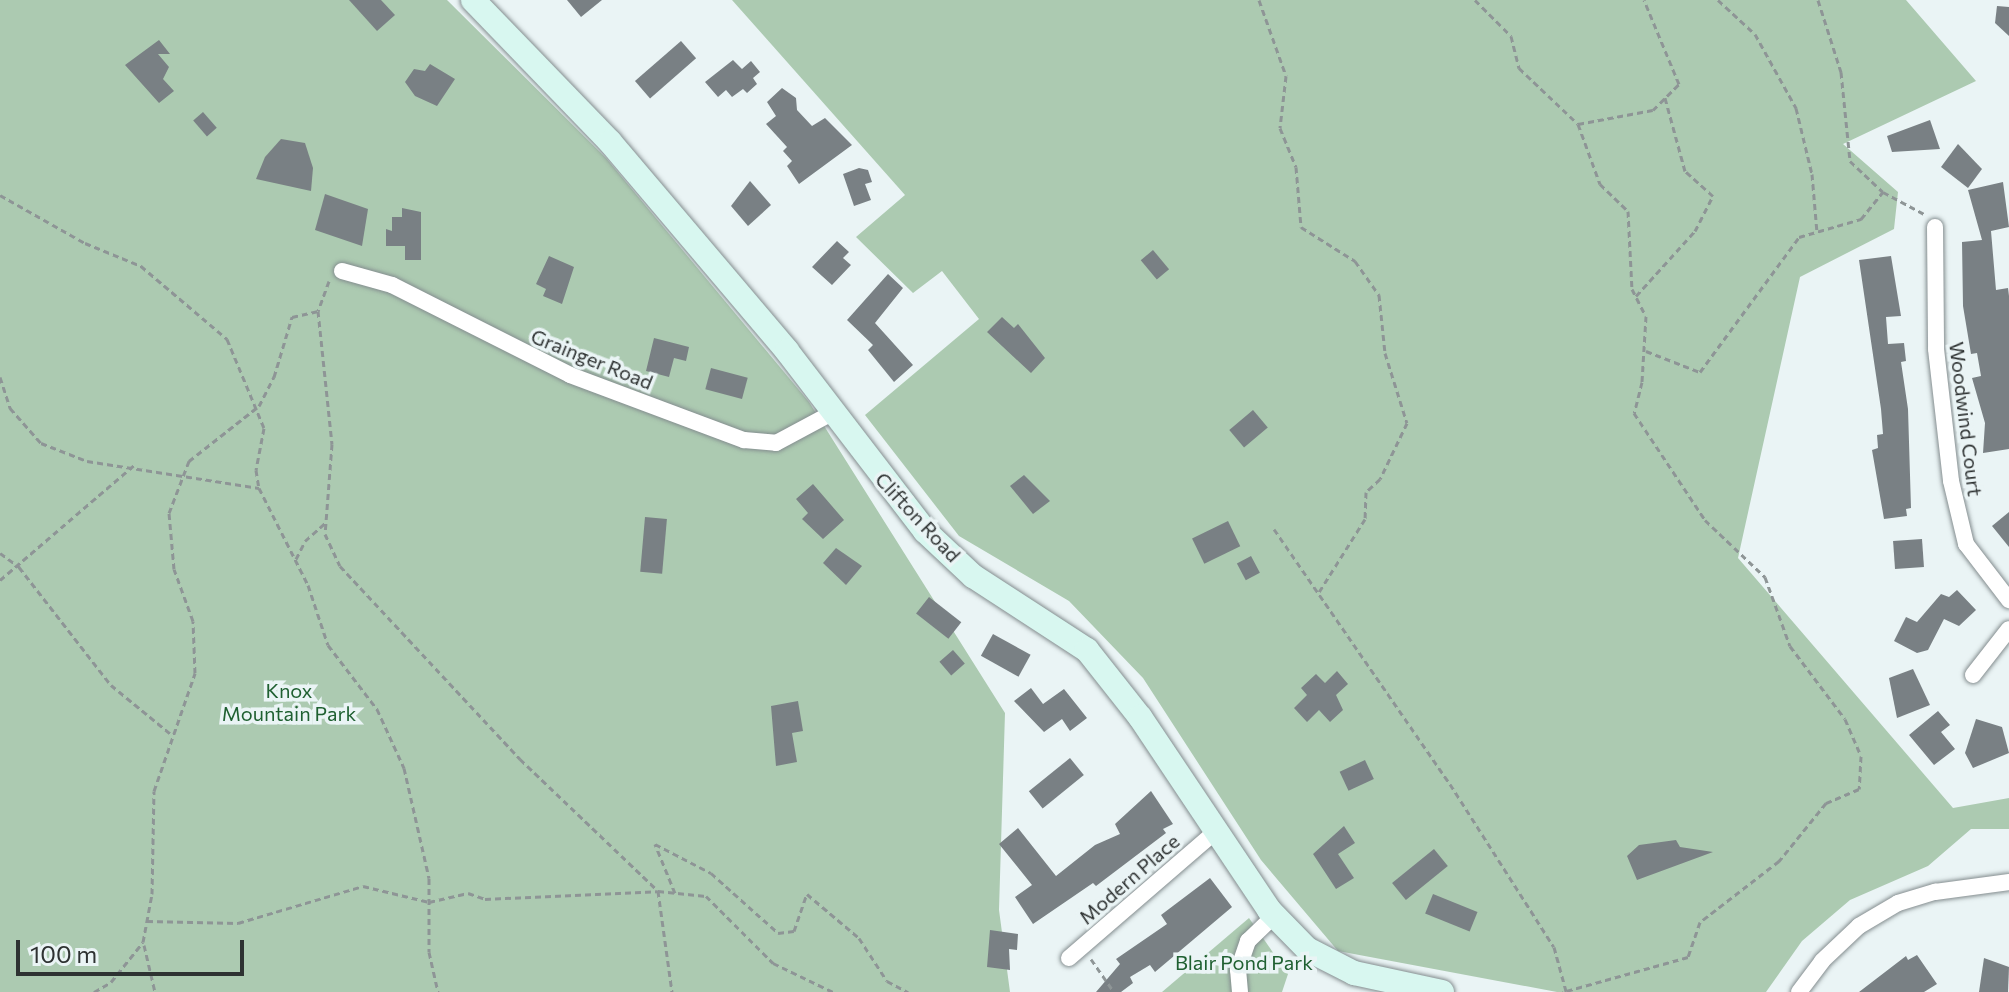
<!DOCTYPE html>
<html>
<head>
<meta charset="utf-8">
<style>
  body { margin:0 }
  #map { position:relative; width:2009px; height:992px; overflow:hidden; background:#eaf4f5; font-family:Commissioner,sans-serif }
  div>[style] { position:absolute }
  .green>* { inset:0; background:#accab1 }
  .building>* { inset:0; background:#798084; transform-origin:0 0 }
  .path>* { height:3px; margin-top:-1.5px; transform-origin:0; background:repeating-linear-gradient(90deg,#8e9596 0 6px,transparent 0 10px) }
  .roads { filter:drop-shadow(0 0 2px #848d8f) drop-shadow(0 0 2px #848d8f) }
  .minor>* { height:16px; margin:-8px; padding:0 8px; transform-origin:8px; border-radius:8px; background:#fff }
  .secondary>* { height:24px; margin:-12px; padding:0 12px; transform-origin:12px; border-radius:12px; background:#d8f7f0 }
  span { translate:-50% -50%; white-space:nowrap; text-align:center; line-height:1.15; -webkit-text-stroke:7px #eaf4f5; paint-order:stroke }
  .street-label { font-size:20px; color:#2e3232 }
  .park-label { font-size:20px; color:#1f6031 }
  .scale { position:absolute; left:16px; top:940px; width:228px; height:36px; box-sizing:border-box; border:4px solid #2e3232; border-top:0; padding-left:10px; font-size:24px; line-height:28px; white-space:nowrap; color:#2e3232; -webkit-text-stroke:6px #eaf4f5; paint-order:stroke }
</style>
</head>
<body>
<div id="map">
  <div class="green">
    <div style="clip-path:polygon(0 0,447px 0,606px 158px,809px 402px,1005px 713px,999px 910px,1010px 992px,0 992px)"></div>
    <div style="clip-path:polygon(732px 0,1906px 0,1976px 81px,1843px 144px,1898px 192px,1894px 229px,1800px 277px,1738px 558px,1953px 808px,2009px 798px,2009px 829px,1971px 829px,1928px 866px,1850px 900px,1802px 941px,1766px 992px,1557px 992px,1338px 951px,1261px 860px,1143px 678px,1069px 601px,959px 536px,865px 415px,979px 319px,942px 271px,913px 293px,856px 237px,905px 195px)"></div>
    <div style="clip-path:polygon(1249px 918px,1288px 974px,1282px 992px,1162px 992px)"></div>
  </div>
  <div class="building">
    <div style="clip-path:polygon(349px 0,381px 0,395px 15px,377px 31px)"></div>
    <div style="clip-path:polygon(567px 0,602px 0,581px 17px)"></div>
    <div style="clip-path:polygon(1997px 6px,2009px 7px,2009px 36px,1995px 23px)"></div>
    <div style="clip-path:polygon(159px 40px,170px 54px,158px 54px,169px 67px,163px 79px,174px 91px,159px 103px,125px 65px)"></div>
    <div style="left:681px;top:41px;width:23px;height:61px;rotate:49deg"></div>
    <div style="clip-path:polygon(733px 60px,742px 69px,751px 61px,760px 72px,753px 78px,757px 84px,747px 93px,743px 89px,732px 97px,726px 90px,718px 97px,705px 82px)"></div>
    <div style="clip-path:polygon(430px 64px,455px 79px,437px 106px,415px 96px,405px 82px,414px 69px,425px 71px)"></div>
    <div style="clip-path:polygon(782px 88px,796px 98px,797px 110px,812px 126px,825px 118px,852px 145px,799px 184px,787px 166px,792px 161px,783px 151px,787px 147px,766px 124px,776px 116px,767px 102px)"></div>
    <div style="left:203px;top:112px;width:21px;height:13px;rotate:49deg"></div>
    <div style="clip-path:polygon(1930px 120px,1940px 149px,1892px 152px,1887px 136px)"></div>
    <div style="clip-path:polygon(281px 139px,305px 143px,313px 168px,311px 191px,256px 179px,265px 157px)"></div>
    <div style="clip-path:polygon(1958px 144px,1982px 169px,1968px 188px,1941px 167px)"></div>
    <div style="clip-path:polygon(859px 168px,868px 170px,872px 182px,865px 184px,871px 200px,854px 206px,843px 174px)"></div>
    <div style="clip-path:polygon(750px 181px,771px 205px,748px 226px,731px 206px)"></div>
    <div style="clip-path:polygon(2003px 182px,2009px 227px,1991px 231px,1996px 290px,2008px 288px,2009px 296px,2009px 449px,1983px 453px,1985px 423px,1972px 378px,1981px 376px,1977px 353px,1971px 354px,1963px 306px,1962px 242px,1982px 240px,1968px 190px)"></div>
    <div style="clip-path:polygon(325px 194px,368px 209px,362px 246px,315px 230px)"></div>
    <div style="clip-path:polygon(402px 208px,421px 212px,421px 260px,405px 260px,405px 246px,386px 246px,386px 229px,392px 231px,392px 217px,402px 217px)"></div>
    <div style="clip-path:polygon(837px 241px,849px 252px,843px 258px,851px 265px,832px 285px,812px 267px)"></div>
    <div style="left:1153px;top:250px;width:25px;height:16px;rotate:50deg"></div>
    <div style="clip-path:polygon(549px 256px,574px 267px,562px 304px,543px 296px,546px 289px,536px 284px)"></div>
    <div style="clip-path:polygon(1891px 256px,1901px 316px,1886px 317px,1888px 344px,1904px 343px,1906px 361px,1901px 362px,1908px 409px,1911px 508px,1906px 509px,1907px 516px,1884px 519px,1872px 450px,1878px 448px,1877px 435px,1883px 434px,1881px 409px,1859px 260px)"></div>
    <div style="clip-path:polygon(888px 274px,903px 288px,875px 323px,913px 365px,894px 382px,868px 350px,873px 345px,847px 320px)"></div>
    <div style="clip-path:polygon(1002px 317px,1014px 328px,1018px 324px,1045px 358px,1031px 373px,987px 332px)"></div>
    <div style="clip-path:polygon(654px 338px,689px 347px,686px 361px,674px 358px,669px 377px,646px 371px)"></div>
    <div style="left:711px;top:368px;width:38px;height:22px;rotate:15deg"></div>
    <div style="left:1253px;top:410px;width:23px;height:31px;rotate:50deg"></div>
    <div style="clip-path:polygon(1024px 475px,1050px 501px,1033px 514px,1010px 486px)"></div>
    <div style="clip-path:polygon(813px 484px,844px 520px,823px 539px,802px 519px,808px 513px,796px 499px)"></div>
    <div style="clip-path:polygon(2009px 512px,2009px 547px,1992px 526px)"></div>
    <div style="left:645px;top:517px;width:22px;height:55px;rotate:5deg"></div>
    <div style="left:1228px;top:521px;width:28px;height:40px;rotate:64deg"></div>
    <div style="left:1922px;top:539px;width:28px;height:29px;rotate:86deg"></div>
    <div style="clip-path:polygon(836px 548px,862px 566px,846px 585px,823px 563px)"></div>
    <div style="left:1251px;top:556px;width:19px;height:16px;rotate:62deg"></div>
    <div style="clip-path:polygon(1957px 590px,1976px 610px,1959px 626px,1944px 619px,1928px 650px,1917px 653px,1894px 641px,1906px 617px,1917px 622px,1941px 594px,1949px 597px)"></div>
    <div style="left:929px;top:597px;width:41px;height:21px;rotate:38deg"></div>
    <div style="left:993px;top:634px;width:43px;height:25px;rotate:29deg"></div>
    <div style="left:953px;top:650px;width:18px;height:18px;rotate:49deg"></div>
    <div style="clip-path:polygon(1913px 669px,1930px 705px,1897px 718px,1889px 678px)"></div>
    <div style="clip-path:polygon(1337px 671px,1348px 684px,1336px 695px,1343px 710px,1330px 722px,1319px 710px,1307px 722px,1294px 708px,1307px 695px,1301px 688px,1316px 674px,1325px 683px)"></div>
    <div style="clip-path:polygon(1031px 688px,1043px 704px,1064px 689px,1087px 718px,1070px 731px,1062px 719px,1044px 732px,1014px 701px)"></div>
    <div style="clip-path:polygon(798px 701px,803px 731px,792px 733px,797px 762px,776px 766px,771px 706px)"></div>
    <div style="clip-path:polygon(1938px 711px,1950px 725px,1941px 732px,1955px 749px,1934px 765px,1909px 735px)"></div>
    <div style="clip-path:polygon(1976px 719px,2002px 727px,2009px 753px,1973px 768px,1965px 753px)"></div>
    <div style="left:1070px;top:758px;width:22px;height:53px;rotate:51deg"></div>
    <div style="left:1365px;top:760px;width:21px;height:28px;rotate:65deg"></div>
    <div style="clip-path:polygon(1151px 791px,1173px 824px,1163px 829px,1166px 833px,1096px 886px,1093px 883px,1033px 924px,1015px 897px,1032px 885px,999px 844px,1018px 828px,1056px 876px,1095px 845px,1120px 834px,1115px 824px)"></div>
    <div style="clip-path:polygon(1344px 826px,1355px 843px,1338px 854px,1354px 878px,1336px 889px,1313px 854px)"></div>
    <div style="clip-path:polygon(1676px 840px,1680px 847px,1713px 852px,1637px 880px,1627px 856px,1639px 845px)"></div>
    <div style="left:1434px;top:849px;width:22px;height:54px;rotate:51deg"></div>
    <div style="clip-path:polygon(1210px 878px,1232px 907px,1155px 972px,1150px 965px,1130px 977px,1133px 983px,1121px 992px,1096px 992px,1120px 964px,1116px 959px,1167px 924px,1161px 915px)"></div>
    <div style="left:1433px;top:894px;width:48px;height:21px;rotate:22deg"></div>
    <div style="clip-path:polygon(990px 930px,1018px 934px,1017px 950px,1009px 949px,1010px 970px,987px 967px)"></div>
    <div style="clip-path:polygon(1917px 955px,1937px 984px,1924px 992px,1859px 992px,1906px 956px,1908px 960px)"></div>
    <div style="clip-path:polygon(1984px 958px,2009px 967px,2008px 992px,1979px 992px)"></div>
  </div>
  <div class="path">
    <div style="left:1259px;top:0;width:81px;rotate:70.4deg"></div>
    <div style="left:1286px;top:76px;width:52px;rotate:96.6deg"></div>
    <div style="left:1280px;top:128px;width:42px;rotate:67.7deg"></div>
    <div style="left:1296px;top:167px;width:60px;rotate:85.2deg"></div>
    <div style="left:1301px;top:227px;width:64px;rotate:32.2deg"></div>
    <div style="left:1355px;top:261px;width:42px;rotate:54.8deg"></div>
    <div style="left:1379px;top:295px;width:58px;rotate:84.1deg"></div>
    <div style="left:1385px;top:353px;width:73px;rotate:72.6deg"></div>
    <div style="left:1407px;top:423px;width:62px;rotate:115.7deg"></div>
    <div style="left:1380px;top:479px;width:19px;rotate:137deg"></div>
    <div style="left:1366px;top:492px;width:27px;rotate:92deg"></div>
    <div style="left:1365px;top:519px;width:86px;rotate:122.2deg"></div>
    <div style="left:1475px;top:0;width:51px;rotate:45deg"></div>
    <div style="left:1511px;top:36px;width:33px;rotate:76deg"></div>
    <div style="left:1519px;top:68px;width:81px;rotate:43.5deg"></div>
    <div style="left:1578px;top:124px;width:64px;rotate:69.9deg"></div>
    <div style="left:1600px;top:184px;width:39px;rotate:44deg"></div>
    <div style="left:1628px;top:211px;width:78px;rotate:87.1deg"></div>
    <div style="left:1632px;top:289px;width:30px;rotate:63deg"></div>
    <div style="left:1646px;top:316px;width:66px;rotate:93.5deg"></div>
    <div style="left:1642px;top:382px;width:32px;rotate:104deg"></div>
    <div style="left:1634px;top:413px;width:128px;rotate:56.4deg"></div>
    <div style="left:1705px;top:520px;width:83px;rotate:43.5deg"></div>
    <div style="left:1765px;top:577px;width:73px;rotate:70.1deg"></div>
    <div style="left:1790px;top:646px;width:91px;rotate:53deg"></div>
    <div style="left:1845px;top:719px;width:40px;rotate:66.6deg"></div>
    <div style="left:1861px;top:756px;width:33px;rotate:93deg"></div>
    <div style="left:1859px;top:789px;width:36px;rotate:157deg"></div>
    <div style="left:1826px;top:803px;width:75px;rotate:129deg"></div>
    <div style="left:1779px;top:861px;width:100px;rotate:142.3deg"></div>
    <div style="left:1700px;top:922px;width:37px;rotate:109deg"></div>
    <div style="left:1688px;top:957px;width:130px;rotate:164.4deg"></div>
    <div style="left:1718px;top:0;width:50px;rotate:42.6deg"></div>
    <div style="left:1755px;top:34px;width:85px;rotate:61deg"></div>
    <div style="left:1796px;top:108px;width:68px;rotate:76.4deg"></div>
    <div style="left:1812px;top:174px;width:58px;rotate:85.1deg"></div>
    <div style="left:1818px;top:0;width:76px;rotate:72.3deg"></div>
    <div style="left:1841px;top:72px;width:89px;rotate:84.2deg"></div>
    <div style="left:1850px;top:161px;width:45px;rotate:43.2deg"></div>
    <div style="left:1883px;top:192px;width:49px;rotate:28.1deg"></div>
    <div style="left:1578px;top:124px;width:76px;rotate:-10.6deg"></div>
    <div style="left:1653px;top:110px;width:37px;rotate:-45deg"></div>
    <div style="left:1679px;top:84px;width:91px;rotate:-112.6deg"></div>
    <div style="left:0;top:195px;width:98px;rotate:29.5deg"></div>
    <div style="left:85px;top:243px;width:61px;rotate:22.3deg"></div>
    <div style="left:141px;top:266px;width:113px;rotate:40.3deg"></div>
    <div style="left:227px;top:339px;width:96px;rotate:67.4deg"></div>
    <div style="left:264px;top:428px;width:43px;rotate:100.8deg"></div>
    <div style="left:256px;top:470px;width:18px;rotate:81deg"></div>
    <div style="left:259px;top:488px;width:109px;rotate:63.2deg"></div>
    <div style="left:308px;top:585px;width:63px;rotate:71.6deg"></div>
    <div style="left:328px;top:645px;width:81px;rotate:52.6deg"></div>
    <div style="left:377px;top:709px;width:65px;rotate:65.4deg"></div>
    <div style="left:404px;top:768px;width:113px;rotate:77.2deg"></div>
    <div style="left:429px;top:878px;width:74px;rotate:90deg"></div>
    <div style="left:429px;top:952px;width:41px;rotate:77.3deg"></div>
    <div style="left:329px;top:281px;width:32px;rotate:110deg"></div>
    <div style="left:318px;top:311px;width:134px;rotate:84deg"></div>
    <div style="left:332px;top:444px;width:90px;rotate:94.4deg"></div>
    <div style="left:325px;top:534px;width:35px;rotate:65deg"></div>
    <div style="left:340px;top:566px;width:264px;rotate:47deg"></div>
    <div style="left:520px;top:759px;width:191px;rotate:43.7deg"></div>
    <div style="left:658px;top:891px;width:102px;rotate:82.1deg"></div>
    <div style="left:1636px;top:296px;width:88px;rotate:-47.8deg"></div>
    <div style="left:1695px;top:231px;width:39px;rotate:-63deg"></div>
    <div style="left:1713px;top:196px;width:38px;rotate:-138deg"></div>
    <div style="left:1685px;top:171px;width:76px;rotate:-105.3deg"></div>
    <div style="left:1646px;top:351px;width:58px;rotate:21.3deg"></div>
    <div style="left:1700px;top:372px;width:167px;rotate:-53.7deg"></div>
    <div style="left:1799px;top:237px;width:65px;rotate:-16.2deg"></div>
    <div style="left:1861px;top:219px;width:35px;rotate:-51deg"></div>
    <div style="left:0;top:377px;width:33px;rotate:72deg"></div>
    <div style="left:10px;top:408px;width:47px;rotate:48.5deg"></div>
    <div style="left:41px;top:443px;width:49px;rotate:21.4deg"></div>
    <div style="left:87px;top:461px;width:174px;rotate:8.9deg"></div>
    <div style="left:1274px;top:529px;width:310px;rotate:55.4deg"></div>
    <div style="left:1450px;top:784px;width:193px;rotate:57.5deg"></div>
    <div style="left:1554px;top:947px;width:46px;rotate:74.7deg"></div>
    <div style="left:0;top:553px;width:24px;rotate:36deg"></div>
    <div style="left:19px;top:567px;width:150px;rotate:52.1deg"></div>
    <div style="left:111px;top:685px;width:79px;rotate:39.3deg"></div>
    <div style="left:296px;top:559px;width:20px;rotate:-63deg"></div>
    <div style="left:305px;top:541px;width:28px;rotate:-42deg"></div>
    <div style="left:0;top:580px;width:177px;rotate:-40.6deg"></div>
    <div style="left:675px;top:893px;width:53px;rotate:-112.2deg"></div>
    <div style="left:655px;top:844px;width:63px;rotate:27.4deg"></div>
    <div style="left:711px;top:873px;width:90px;rotate:41.8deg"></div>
    <div style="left:778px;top:933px;width:16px;rotate:-7deg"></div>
    <div style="left:794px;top:931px;width:39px;rotate:-71deg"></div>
    <div style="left:807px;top:894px;width:68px;rotate:40.2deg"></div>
    <div style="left:859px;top:938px;width:51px;rotate:56.9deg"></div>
    <div style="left:887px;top:981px;width:24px;rotate:28deg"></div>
    <div style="left:147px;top:921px;width:91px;rotate:1.3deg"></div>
    <div style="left:238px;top:923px;width:130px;rotate:-16.5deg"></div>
    <div style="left:363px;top:886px;width:68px;rotate:13.6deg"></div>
    <div style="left:429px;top:902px;width:40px;rotate:-13deg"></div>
    <div style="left:468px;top:893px;width:18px;rotate:19deg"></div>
    <div style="left:485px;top:899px;width:173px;rotate:-2.6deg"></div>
    <div style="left:658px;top:891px;width:48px;rotate:5.9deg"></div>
    <div style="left:706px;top:896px;width:95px;rotate:45deg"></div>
    <div style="left:773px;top:963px;width:67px;rotate:25.8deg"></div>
    <div style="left:144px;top:945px;width:48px;rotate:76.8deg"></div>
    <div style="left:1091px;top:959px;width:40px;rotate:55.1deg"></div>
    <div style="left:94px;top:992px;width:20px;rotate:-30deg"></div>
    <div style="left:111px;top:982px;width:51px;rotate:-51.3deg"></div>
    <div style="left:143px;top:942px;width:49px;rotate:-79.4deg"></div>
    <div style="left:152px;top:894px;width:103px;rotate:-88.9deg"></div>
    <div style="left:154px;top:791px;width:125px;rotate:-70.8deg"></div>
    <div style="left:195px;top:673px;width:52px;rotate:-92.2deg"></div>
    <div style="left:193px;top:621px;width:55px;rotate:-110.1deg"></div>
    <div style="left:174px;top:569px;width:56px;rotate:-95.1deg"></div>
    <div style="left:169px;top:513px;width:56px;rotate:-69deg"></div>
    <div style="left:189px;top:461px;width:89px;rotate:-38.2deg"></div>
    <div style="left:259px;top:406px;width:33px;rotate:-63deg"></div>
    <div style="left:274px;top:377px;width:63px;rotate:-73.3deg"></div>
    <div style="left:292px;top:317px;width:27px;rotate:-13deg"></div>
  </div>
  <div class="roads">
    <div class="minor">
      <div style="left:1935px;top:227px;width:122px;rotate:89.5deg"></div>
      <div style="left:1936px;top:349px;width:133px;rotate:83.5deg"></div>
      <div style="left:1951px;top:481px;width:65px;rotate:76.6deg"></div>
      <div style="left:1966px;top:544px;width:71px;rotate:52.5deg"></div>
      <div style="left:342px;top:271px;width:52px;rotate:15.6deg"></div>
      <div style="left:392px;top:285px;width:199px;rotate:26.8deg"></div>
      <div style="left:570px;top:375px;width:186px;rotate:20.5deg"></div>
      <div style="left:744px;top:440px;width:32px;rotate:5deg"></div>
      <div style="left:776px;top:443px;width:64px;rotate:-28.2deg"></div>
      <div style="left:1973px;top:675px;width:58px;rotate:-52deg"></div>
      <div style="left:1069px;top:958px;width:194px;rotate:-40.8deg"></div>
      <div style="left:1240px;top:992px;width:22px;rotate:-95deg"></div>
      <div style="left:1238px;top:970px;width:31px;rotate:-71deg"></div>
      <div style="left:1248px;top:941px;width:36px;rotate:-44deg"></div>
      <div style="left:1799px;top:992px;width:39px;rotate:-53deg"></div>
      <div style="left:1822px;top:961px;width:51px;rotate:-43.4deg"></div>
      <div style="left:1859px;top:926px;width:45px;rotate:-30.5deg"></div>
      <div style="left:1898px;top:903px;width:39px;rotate:-17deg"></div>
      <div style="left:1935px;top:892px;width:75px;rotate:-7.7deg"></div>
    </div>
    <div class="secondary">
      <div style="left:473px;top:0;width:197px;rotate:46deg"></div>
      <div style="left:610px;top:142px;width:274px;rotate:49.7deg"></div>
      <div style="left:787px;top:351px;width:227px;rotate:52.5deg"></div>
      <div style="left:925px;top:531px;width:66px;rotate:43.2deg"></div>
      <div style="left:973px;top:576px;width:136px;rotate:33deg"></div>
      <div style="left:1087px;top:650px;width:85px;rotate:51.7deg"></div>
      <div style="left:1140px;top:717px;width:232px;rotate:56.2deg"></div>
      <div style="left:1269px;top:910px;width:54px;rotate:45.7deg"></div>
      <div style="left:1307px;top:949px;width:53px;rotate:27.1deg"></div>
      <div style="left:1354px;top:973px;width:90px;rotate:12.2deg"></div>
    </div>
  </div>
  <div class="street-label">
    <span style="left:592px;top:359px;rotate:22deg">Grainger Road</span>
    <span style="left:1966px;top:419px;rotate:83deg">Woodwind Court</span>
    <span style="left:918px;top:517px;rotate:47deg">Clifton Road</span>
    <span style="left:1129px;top:879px;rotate:-41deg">Modern Place</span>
  </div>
  <div class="park-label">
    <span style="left:289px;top:702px">Knox<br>Mountain Park</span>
    <span style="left:1244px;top:962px">Blair Pond Park</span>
  </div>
  <div class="scale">100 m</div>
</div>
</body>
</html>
